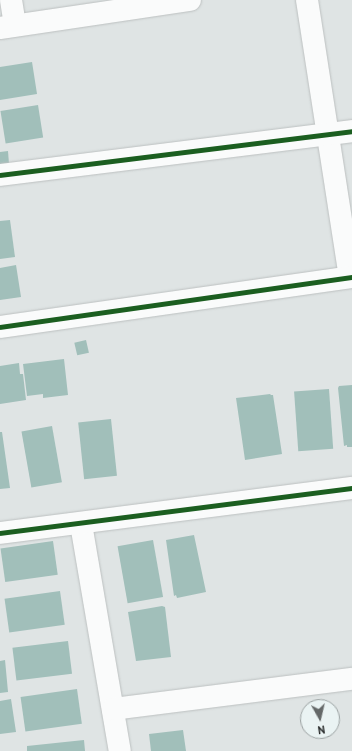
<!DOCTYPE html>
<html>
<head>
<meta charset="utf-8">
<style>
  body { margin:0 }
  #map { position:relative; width:352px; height:751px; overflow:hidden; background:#dfe4e4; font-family:"PT Sans",sans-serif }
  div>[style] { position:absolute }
  .building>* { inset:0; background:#a1bfba; transform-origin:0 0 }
  .roads { filter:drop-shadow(0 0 1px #bcc0c0) drop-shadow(0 0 1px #bcc0c0) }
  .minor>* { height:22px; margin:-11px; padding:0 11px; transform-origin:11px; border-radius:11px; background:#fafbfb }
  .cycleway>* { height:5px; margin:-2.5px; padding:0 2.5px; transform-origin:2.5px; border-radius:2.5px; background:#1b5e20 }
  span { translate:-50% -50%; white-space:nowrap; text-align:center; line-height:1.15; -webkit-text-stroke:3.5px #eaf3f3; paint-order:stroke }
  .north { position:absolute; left:300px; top:699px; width:40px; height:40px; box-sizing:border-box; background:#eaf3f3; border:1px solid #9aa1a1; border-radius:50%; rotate:172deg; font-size:11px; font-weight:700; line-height:16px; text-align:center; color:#222525 }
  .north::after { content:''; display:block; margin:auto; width:14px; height:18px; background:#646868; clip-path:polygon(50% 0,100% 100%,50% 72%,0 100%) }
</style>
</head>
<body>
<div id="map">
  <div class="building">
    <div style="clip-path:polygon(32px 62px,37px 94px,0 100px,0 67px)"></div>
    <div style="left:38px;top:105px;width:33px;height:38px;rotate:81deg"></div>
    <div style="clip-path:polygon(8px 151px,9px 164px,0 164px,0 152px)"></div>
    <div style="clip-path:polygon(10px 220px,15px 257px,0 259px,0 221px)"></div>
    <div style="clip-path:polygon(16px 265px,21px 297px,0 300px,0 268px)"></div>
    <div style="left:86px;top:340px;width:13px;height:12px;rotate:77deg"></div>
    <div style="clip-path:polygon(64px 359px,68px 395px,43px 398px,43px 394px,27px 396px,23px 364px)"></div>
    <div style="clip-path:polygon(19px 363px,20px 374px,23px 374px,26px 400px,0 404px,0 366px)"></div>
    <div style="clip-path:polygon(352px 385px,352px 447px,347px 447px,347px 445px,344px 446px,338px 388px,339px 386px)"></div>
    <div style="left:329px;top:389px;width:60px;height:35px;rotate:86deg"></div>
    <div style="clip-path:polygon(270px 394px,271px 395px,273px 395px,282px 454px,245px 460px,236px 398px)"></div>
    <div style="left:111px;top:419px;width:57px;height:33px;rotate:84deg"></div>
    <div style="left:52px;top:426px;width:57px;height:31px;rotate:80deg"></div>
    <div style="clip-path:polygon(0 432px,2px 432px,10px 488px,0 489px)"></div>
    <div style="clip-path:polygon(194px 535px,206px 592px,177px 598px,176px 595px,174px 596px,166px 540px)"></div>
    <div style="left:153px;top:540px;width:58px;height:36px;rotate:80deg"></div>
    <div style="left:53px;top:541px;width:34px;height:53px;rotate:82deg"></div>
    <div style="left:60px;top:591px;width:34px;height:56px;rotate:82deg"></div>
    <div style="clip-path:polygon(162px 606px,165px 607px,171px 657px,136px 661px,128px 612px)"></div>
    <div style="left:68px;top:641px;width:33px;height:56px;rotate:83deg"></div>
    <div style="clip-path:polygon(5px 660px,8px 692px,0 693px,0 661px)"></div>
    <div style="left:77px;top:689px;width:35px;height:57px;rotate:82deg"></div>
    <div style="clip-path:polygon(11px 699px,16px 732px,0 734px,0 701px)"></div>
    <div style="clip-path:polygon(183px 730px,186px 751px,151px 751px,149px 734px)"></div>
    <div style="clip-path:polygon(84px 740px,85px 751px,27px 751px,27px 746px)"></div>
  </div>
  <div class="roads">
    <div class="minor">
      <div style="left:11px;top:0;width:25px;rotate:81deg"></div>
      <div style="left:307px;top:0;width:280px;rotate:81.2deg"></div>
      <div style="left:0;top:28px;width:192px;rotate:-8.4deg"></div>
      <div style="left:0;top:175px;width:355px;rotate:-7.1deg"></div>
      <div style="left:0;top:327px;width:356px;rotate:-8.1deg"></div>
      <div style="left:81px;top:524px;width:230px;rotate:80.3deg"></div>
      <div style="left:0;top:533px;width:355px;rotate:-7.3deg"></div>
      <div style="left:113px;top:709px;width:241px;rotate:-7.2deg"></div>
    </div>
  </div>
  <div class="cycleway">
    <div style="left:0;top:175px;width:355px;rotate:-7.1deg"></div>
    <div style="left:0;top:327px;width:356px;rotate:-8.1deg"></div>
    <div style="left:0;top:533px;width:355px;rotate:-7.3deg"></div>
  </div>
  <div class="north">N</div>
</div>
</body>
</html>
